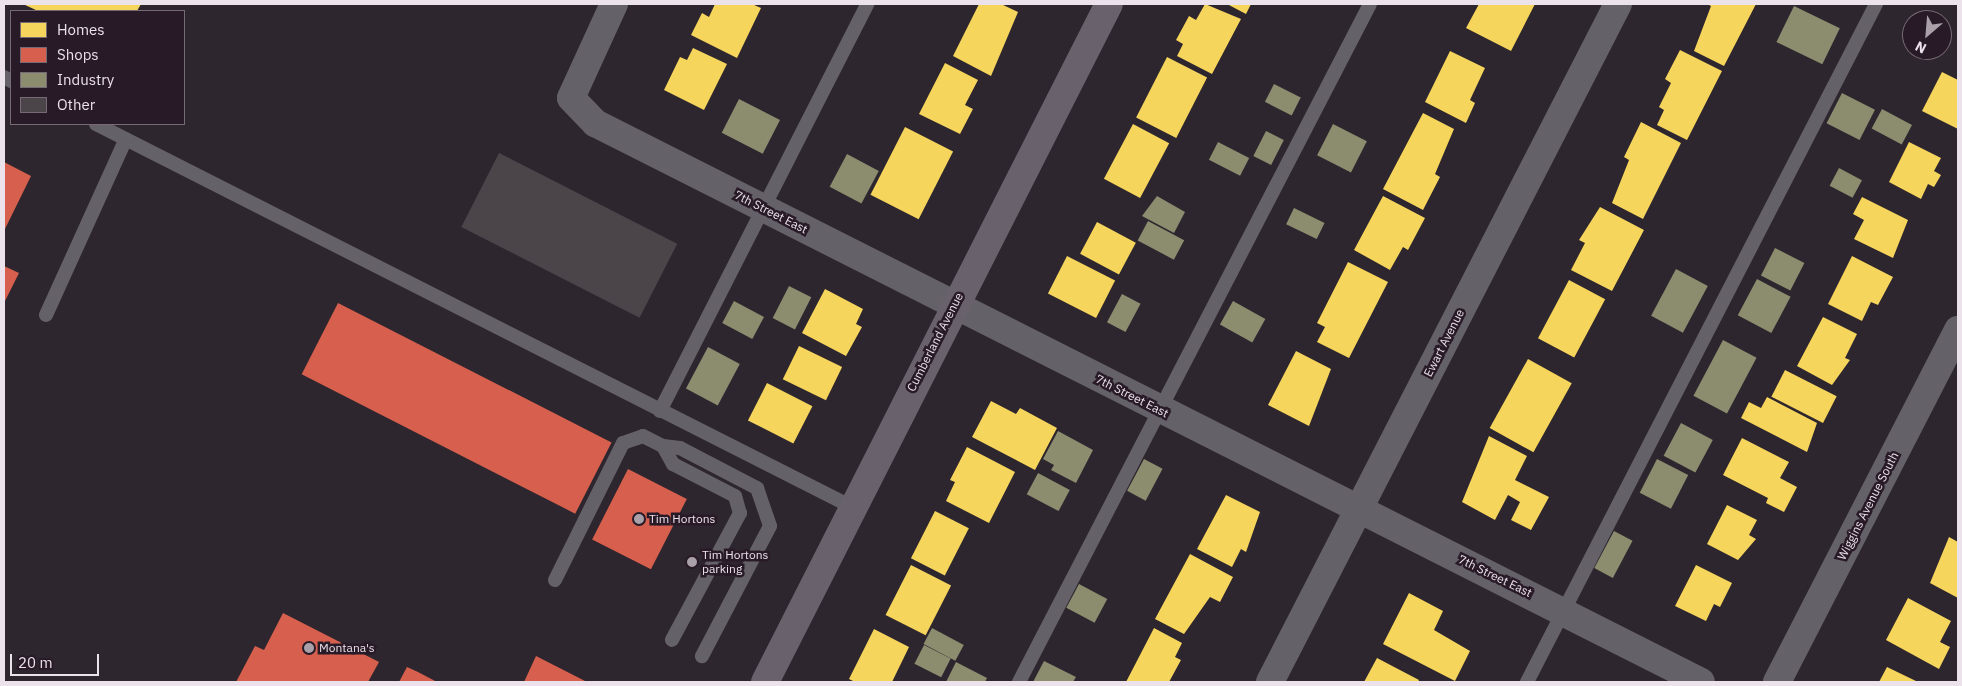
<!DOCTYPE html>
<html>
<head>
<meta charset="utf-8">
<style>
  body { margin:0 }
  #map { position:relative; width:1962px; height:686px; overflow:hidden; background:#2e262e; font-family:"IBM Plex Sans",sans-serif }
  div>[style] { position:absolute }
  .homes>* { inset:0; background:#f6d55c; transform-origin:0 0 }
  .shops>* { inset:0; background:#d6604d; transform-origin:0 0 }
  .industry>* { inset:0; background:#8c8c6e; transform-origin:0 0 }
  .building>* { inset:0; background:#4b4449; transform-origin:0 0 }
  .service>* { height:14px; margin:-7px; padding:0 7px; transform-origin:7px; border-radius:7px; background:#656169 }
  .minor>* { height:28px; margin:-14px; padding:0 14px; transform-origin:14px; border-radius:14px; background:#656169 }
  .tertiary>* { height:28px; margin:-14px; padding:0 14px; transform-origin:14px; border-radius:14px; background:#656169 }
  .secondary>* { height:28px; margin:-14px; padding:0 14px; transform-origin:14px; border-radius:14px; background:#69626c }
  .dots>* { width:14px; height:14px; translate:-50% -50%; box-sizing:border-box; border:2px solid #281a27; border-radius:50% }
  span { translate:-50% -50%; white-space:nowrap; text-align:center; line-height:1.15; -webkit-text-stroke:5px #281a27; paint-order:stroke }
  .street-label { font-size:12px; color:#ece2eb }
  .poi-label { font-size:12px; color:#ece2eb }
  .left { translate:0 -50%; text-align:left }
  .frame { position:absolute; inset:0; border:5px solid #ece2eb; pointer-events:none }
  .legend { position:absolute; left:10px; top:10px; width:175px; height:115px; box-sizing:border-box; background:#281a27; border:1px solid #766a75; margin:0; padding:6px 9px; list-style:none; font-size:15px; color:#ece2eb }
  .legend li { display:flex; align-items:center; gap:10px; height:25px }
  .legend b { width:25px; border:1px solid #766a75 }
  .north { position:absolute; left:1902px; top:10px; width:50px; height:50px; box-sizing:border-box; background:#281a27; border:1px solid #766a75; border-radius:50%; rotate:207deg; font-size:14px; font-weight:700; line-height:20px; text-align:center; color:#ece2eb }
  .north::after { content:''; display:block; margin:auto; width:18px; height:22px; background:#aaa0a9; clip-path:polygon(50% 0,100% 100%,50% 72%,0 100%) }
  .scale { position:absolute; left:10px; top:654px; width:89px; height:22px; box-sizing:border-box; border:2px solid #ece2eb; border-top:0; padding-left:6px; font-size:15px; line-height:18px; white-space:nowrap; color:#ece2eb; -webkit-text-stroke:4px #281a27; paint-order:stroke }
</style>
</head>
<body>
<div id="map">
  <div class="homes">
    <div style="clip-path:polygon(23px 4px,141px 4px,137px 11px,38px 11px)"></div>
    <div style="clip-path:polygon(715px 4px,752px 4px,761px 8px,737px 58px,691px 35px,702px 13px,709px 17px)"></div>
    <div style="clip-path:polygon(979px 4px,1001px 4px,1018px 12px,991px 76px,953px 56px)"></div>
    <div style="clip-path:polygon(1205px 4px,1241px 19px,1212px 74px,1177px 56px,1183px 44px,1176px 40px,1189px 16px,1196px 20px)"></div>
    <div style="clip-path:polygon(1227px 4px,1251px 4px,1246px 14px)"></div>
    <div style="clip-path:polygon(1479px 4px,1535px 4px,1511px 51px,1466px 28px)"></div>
    <div style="clip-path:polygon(1707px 4px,1756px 4px,1724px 66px,1694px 51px,1711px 6px)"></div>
    <div style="clip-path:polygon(693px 48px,727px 64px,704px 110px,664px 90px,680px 57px,687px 60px)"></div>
    <div style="clip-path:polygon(1680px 50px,1722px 71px,1687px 140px,1657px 125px,1664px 110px,1659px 107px,1671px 83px,1665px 79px)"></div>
    <div style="clip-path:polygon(1450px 51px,1485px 68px,1470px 100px,1475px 103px,1466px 123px,1425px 102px)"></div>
    <div style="left:1167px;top:57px;width:45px;height:68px;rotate:27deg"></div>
    <div style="clip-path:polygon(945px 63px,978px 80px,965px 105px,973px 109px,960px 134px,919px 114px)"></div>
    <div style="clip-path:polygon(1942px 72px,1958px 80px,1958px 129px,1922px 111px)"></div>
    <div style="clip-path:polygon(1423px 113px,1454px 129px,1435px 174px,1440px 177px,1423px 210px,1383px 189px)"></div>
    <div style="clip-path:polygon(1641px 122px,1681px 143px,1643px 219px,1612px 203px,1629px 160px,1624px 157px)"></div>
    <div style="left:1133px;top:124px;width:41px;height:62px;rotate:28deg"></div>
    <div style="left:905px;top:127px;width:54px;height:76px;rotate:27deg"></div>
    <div style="clip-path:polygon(1909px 142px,1941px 158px,1934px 171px,1941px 175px,1934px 187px,1928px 184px,1921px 199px,1889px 182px)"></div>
    <div style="clip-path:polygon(1383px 196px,1425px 218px,1408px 250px,1403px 247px,1390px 270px,1354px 250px)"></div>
    <div style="clip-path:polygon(1862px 197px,1908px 220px,1893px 258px,1854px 239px,1864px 220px,1853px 214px)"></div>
    <div style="clip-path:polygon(1600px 207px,1644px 230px,1612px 291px,1571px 270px,1585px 243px,1579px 240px)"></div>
    <div style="left:1097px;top:222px;width:44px;height:36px;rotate:28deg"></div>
    <div style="left:1067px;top:256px;width:54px;height:42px;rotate:27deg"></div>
    <div style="clip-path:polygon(1852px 256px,1893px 277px,1878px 305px,1871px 302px,1862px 321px,1828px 304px)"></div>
    <div style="clip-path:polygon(1348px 262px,1388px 282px,1349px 358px,1317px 342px,1325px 327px,1317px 323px)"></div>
    <div style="left:1569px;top:280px;width:41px;height:66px;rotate:28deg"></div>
    <div style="clip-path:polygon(825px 289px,863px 309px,856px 324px,862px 327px,846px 356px,802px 333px)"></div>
    <div style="clip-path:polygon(1823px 317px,1857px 334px,1845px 358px,1850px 360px,1832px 385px,1797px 366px)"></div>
    <div style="left:799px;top:346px;width:48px;height:37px;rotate:26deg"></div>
    <div style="clip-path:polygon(1296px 351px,1331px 369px,1309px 426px,1268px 405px)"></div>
    <div style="left:1528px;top:359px;width:50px;height:79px;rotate:29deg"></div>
    <div style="left:1785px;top:370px;width:58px;height:30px;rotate:27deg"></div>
    <div style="left:767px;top:383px;width:51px;height:42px;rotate:27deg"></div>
    <div style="clip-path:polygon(1767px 397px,1817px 423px,1807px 452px,1741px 418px,1749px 402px,1761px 408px)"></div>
    <div style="clip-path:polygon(991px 401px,1016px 414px,1020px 408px,1057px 428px,1035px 470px,972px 437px)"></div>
    <div style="clip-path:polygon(1489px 436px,1527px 456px,1515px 480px,1549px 497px,1531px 530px,1511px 520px,1520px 502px,1508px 495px,1495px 520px,1462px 502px)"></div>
    <div style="clip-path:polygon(1742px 438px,1789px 462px,1780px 478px,1797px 487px,1784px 512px,1766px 503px,1768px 498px,1723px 475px)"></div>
    <div style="clip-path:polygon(967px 447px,1015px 472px,989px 523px,946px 501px,955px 482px,950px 480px)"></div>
    <div style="clip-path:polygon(1226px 495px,1260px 512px,1246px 552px,1241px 549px,1232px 567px,1197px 549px)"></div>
    <div style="clip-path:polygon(1727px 505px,1757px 520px,1749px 535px,1756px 539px,1738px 560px,1707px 544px)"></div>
    <div style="left:935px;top:511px;width:38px;height:53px;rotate:27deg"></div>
    <div style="clip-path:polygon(1949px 537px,1958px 542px,1958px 598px,1930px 583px)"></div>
    <div style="clip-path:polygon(1190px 554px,1233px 577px,1220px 602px,1210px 597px,1184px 634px,1155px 619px)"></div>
    <div style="left:911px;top:565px;width:45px;height:56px;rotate:27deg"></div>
    <div style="clip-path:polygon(1696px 565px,1732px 583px,1720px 607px,1714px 604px,1706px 621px,1675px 606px)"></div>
    <div style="clip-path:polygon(1409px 593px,1443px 611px,1434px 630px,1470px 651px,1455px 681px,1383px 644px)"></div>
    <div style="clip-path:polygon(1908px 598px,1951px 621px,1940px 642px,1950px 647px,1939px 669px,1886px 640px)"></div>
    <div style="clip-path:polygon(1154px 628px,1182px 643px,1175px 657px,1181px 660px,1169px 682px,1126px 682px)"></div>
    <div style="clip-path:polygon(874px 629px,909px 647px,892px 682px,855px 682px,849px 679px)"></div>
    <div style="clip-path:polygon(1377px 658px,1419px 680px,1418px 682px,1364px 682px)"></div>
    <div style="clip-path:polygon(1887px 667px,1918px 682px,1879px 682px)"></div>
  </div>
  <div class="shops">
    <div style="clip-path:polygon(4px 162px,31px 176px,4px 231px)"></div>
    <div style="clip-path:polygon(4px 266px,19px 273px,4px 303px)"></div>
    <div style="left:338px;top:303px;width:307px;height:80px;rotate:27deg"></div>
    <div style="left:628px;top:469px;width:66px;height:79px;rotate:27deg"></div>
    <div style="clip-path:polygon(283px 613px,379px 662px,368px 682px,236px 682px,255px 646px,264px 650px)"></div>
    <div style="clip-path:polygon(536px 656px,587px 682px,524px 682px)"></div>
    <div style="clip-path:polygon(407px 667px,418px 672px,437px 682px,399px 682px)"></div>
  </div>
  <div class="industry">
    <div style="left:1794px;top:6px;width:51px;height:40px;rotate:26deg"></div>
    <div style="left:1274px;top:84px;width:30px;height:20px;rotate:27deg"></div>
    <div style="left:1842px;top:93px;width:37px;height:34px;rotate:27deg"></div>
    <div style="left:739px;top:99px;width:46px;height:38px;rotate:27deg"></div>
    <div style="left:1882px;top:109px;width:34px;height:22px;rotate:28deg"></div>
    <div style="left:1333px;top:124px;width:38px;height:35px;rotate:27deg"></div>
    <div style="left:1266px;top:131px;width:20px;height:28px;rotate:27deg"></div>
    <div style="left:1218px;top:142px;width:35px;height:20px;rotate:27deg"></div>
    <div style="left:847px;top:154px;width:36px;height:37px;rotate:28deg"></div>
    <div style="left:1839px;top:168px;width:26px;height:20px;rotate:28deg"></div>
    <div style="clip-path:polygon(1157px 196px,1185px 212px,1174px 233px,1142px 216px)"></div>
    <div style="left:1294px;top:208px;width:34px;height:18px;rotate:26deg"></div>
    <div style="left:1148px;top:221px;width:41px;height:22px;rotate:28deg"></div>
    <div style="left:1775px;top:248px;width:33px;height:31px;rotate:27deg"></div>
    <div style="left:1676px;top:269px;width:36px;height:53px;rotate:28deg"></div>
    <div style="left:1757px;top:279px;width:38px;height:41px;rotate:28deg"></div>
    <div style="left:789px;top:286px;width:25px;height:36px;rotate:27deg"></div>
    <div style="left:1122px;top:294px;width:21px;height:32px;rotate:28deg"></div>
    <div style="left:734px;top:301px;width:34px;height:25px;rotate:28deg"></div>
    <div style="left:1233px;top:301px;width:37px;height:27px;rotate:29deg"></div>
    <div style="left:1723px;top:340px;width:38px;height:63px;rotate:28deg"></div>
    <div style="left:708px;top:347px;width:36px;height:47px;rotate:28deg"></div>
    <div style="left:1681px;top:423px;width:36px;height:37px;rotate:28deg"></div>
    <div style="clip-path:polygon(1058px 431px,1093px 450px,1076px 483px,1051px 470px,1054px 465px,1043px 459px)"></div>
    <div style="left:1144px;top:459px;width:21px;height:36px;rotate:28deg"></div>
    <div style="left:1657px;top:459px;width:35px;height:38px;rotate:27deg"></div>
    <div style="left:1038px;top:473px;width:36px;height:24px;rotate:28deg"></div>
    <div style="left:1614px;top:531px;width:21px;height:42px;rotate:28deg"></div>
    <div style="left:1079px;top:584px;width:32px;height:27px;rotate:28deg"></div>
    <div style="left:932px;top:628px;width:36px;height:18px;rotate:28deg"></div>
    <div style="left:924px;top:645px;width:30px;height:21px;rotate:27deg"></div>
    <div style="clip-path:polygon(1044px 661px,1076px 677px,1073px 682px,1033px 682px)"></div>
    <div style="clip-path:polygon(956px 662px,987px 678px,985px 682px,946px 682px)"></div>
  </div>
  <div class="building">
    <div style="left:499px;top:153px;width:200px;height:83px;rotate:27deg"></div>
  </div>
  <div class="service">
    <div style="left:4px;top:77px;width:8px;rotate:30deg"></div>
    <div style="left:96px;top:124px;width:847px;rotate:26.87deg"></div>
    <div style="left:46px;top:315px;width:193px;rotate:-65.6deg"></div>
    <div style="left:660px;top:411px;width:457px;rotate:-63deg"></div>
    <div style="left:663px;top:446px;width:21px;rotate:61deg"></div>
    <div style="left:673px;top:464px;width:70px;rotate:27.3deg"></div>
    <div style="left:735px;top:496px;width:18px;rotate:74deg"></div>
    <div style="left:740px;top:513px;width:144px;rotate:118.2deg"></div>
    <div style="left:555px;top:580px;width:153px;rotate:-63.6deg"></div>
    <div style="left:623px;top:443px;width:21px;rotate:-19deg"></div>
    <div style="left:643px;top:436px;width:22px;rotate:27deg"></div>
    <div style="left:663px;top:446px;width:17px;rotate:7deg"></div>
    <div style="left:680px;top:448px;width:87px;rotate:27.5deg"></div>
    <div style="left:757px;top:488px;width:40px;rotate:71.1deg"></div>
    <div style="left:770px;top:526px;width:147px;rotate:117.6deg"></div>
    <div style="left:1019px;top:682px;width:763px;rotate:-62.63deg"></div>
    <div style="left:1527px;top:682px;width:763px;rotate:-62.76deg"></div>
  </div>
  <div class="minor">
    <div style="left:614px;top:4px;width:103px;rotate:114.6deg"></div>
    <div style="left:571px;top:98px;width:35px;rotate:46deg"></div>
    <div style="left:595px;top:123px;width:1239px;rotate:26.81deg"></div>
    <div style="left:1270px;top:682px;width:762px;rotate:-62.83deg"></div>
  </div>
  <div class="tertiary">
    <div style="left:1777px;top:682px;width:396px;rotate:-62.8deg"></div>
  </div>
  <div class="secondary">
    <div style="left:765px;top:682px;width:760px;rotate:-63.1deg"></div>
  </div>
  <div class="dots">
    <div style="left:639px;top:519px;background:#aaa0a9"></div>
    <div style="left:692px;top:562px;background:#aaa0a9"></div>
    <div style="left:309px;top:648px;background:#aaa0a9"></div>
  </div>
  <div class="street-label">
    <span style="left:771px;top:212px;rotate:27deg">7th Street East</span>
    <span style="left:935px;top:342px;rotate:-63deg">Cumberland Avenue</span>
    <span style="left:1444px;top:343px;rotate:-63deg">Ewart Avenue</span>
    <span style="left:1132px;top:396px;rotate:27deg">7th Street East</span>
    <span style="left:1868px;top:506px;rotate:-63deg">Wiggins Avenue South</span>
    <span style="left:1495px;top:576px;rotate:26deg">7th Street East</span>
  </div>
  <div class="poi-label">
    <span class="left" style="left:649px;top:519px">Tim Hortons</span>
    <span class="left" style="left:702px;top:562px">Tim Hortons<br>parking</span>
    <span class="left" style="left:319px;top:648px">Montana's</span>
  </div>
  <div class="frame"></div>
  <ul class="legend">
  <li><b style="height:14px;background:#f6d55c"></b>Homes</li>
  <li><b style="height:14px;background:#d6604d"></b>Shops</li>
  <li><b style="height:14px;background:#8c8c6e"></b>Industry</li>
  <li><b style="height:14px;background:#4b4449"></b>Other</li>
  </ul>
  <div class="north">N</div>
  <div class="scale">20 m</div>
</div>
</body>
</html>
